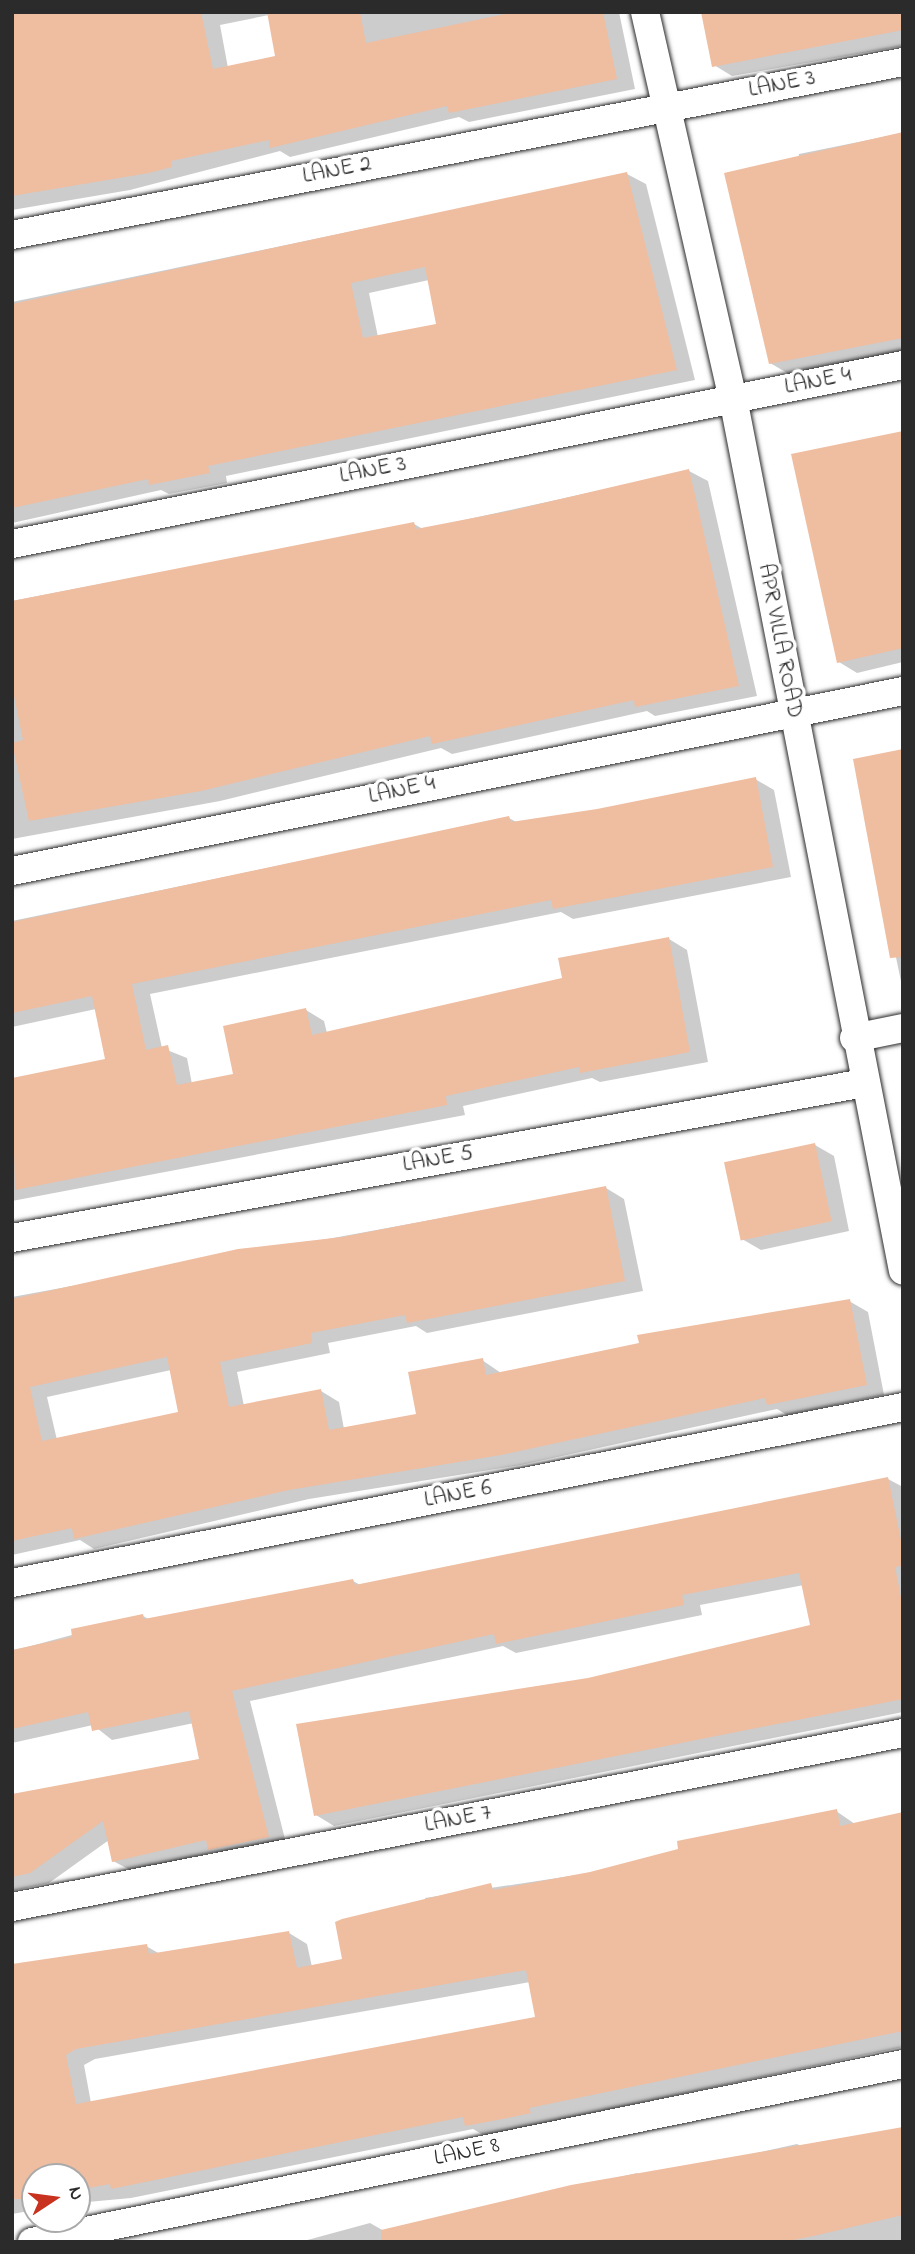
<!DOCTYPE html>
<html>
<head>
<meta charset="utf-8">
<style>
  body { margin:0 }
  #map { position:relative; width:915px; height:2254px; overflow:hidden; background:#fff; font-family:"Indie Flower",sans-serif }
  div>[style] { position:absolute }
  .shadow>* { inset:0; background:#0003 }
  .building>* { inset:0; background:#efbda0; transform-origin:0 0 }
  .roads { filter:drop-shadow(0 0 2px #2b2b2b) drop-shadow(0 0 2px #2b2b2b) }
  .minor>* { height:28px; margin:-14px; padding:0 14px; transform-origin:14px; border-radius:14px; background:#fff }
  span { translate:-50% -50%; white-space:nowrap; text-align:center; line-height:1.15; -webkit-text-stroke:7px #fff; paint-order:stroke }
  .street-label { font-size:23px; color:#2b2b2b }
  .frame { position:absolute; inset:0; border:14px solid #2b2b2b; pointer-events:none }
  .north { position:absolute; left:21px; top:2163px; width:70px; height:70px; box-sizing:border-box; background:#fff; border:2px solid #aaa; border-radius:50%; rotate:77deg; font-size:19px; font-weight:700; line-height:28px; text-align:center; color:#2b2b2b }
  .north::after { content:''; display:block; margin:auto; width:24px; height:32px; background:#c8321e; clip-path:polygon(50% 0,100% 100%,50% 72%,0 100%) }
</style>
</head>
<body>
<div id="map">
  <div class="shadow">
    <div style="clip-path:polygon(evenodd,12px 12px,619px 12px,635px 89px,469px 122px,459px 117px,290px 157px,280px 151px,130px 190px,12px 210px,12px 12px,269px 15px,277px 57px,228px 68px,220px 25px,269px 15px)"></div>
    <div style="clip-path:polygon(903px 12px,903px 46px,732px 76px,714px 65px)"></div>
    <div style="clip-path:polygon(903px 133px,903px 351px,789px 374px,770px 363px,799px 154px)"></div>
    <div style="clip-path:polygon(evenodd,627px 174px,646px 184px,695px 380px,226px 476px,227px 483px,169px 494px,161px 490px,12px 523px,12px 302px,627px 174px,429px 280px,438px 325px,378px 337px,369px 293px,429px 280px)"></div>
    <div style="clip-path:polygon(903px 434px,903px 662px,857px 673px,839px 662px)"></div>
    <div style="clip-path:polygon(689px 471px,708px 481px,757px 696px,655px 716px,647px 711px,452px 754px,441px 748px,220px 801px,12px 839px,12px 601px,414px 524px,423px 529px)"></div>
    <div style="clip-path:polygon(903px 751px,903px 991px,855px 760px)"></div>
    <div style="clip-path:polygon(755px 779px,774px 790px,791px 877px,573px 919px,561px 912px,150px 994px,162px 1048px,187px 1058px,192px 1084px,235px 1075px,306px 1010px,324px 1021px,327px 1033px,564px 979px,669px 939px,687px 950px,708px 1062px,600px 1082px,592px 1078px,463px 1106px,465px 1115px,12px 1201px,12px 1080px,107px 1060px,96px 1009px,12px 1027px,12px 921px,509px 818px,518px 823px,597px 811px)"></div>
    <div style="clip-path:polygon(815px 1145px,834px 1156px,849px 1231px,761px 1250px,742px 1239px)"></div>
    <div style="clip-path:polygon(evenodd,606px 1188px,624px 1199px,643px 1291px,427px 1333px,416px 1326px,328px 1343px,330px 1353px,237px 1372px,244px 1406px,321px 1391px,339px 1402px,344px 1429px,418px 1415px,482px 1360px,501px 1373px,849px 1301px,868px 1312px,884px 1395px,787px 1415px,777px 1409px,521px 1465px,309px 1499px,94px 1549px,80px 1540px,12px 1555px,12px 1297px,606px 1188px,171px 1370px,180px 1413px,57px 1440px,47px 1397px,171px 1370px)"></div>
    <div style="clip-path:polygon(888px 1479px,903px 1487px,903px 1712px,334px 1826px,316px 1815px,589px 1679px,812px 1626px,804px 1585px,700px 1605px,702px 1615px,516px 1653px,503px 1646px,250px 1701px,287px 1847px,228px 1859px,215px 1852px,132px 1871px,113px 1861px,109px 1840px,49px 1883px,12px 1891px,12px 1796px,201px 1760px,194px 1723px,112px 1740px,93px 1725px,12px 1743px,12px 1651px,143px 1616px,150px 1620px,353px 1581px,362px 1586px)"></div>
    <div style="clip-path:polygon(evenodd,836px 1811px,855px 1824px,903px 1814px,903px 2047px,485px 2136px,473px 2129px,131px 2198px,77px 2203px,77px 2177px,35px 2177px,35px 2210px,12px 2214px,12px 1967px,146px 1946px,160px 1954px,289px 1933px,307px 1944px,312px 1967px,344px 1961px,427px 1904px,425px 1898px,590px 1873px,836px 1811px,530px 1982px,537px 2018px,91px 2103px,84px 2065px,95px 2059px,530px 1982px)"></div>
    <div style="clip-path:polygon(903px 2131px,903px 2242px,300px 2242px,370px 2223px,384px 2231px,637px 2173px,645px 2178px,797px 2144px,806px 2149px)"></div>
  </div>
  <div class="building">
    <div style="clip-path:polygon(12px 12px,201px 12px,213px 69px,275px 56px,267px 12px,360px 12px,366px 43px,515px 12px,603px 12px,617px 79px,449px 113px,447px 106px,270px 148px,269px 140px,171px 161px,172px 167px,149px 173px,12px 196px)"></div>
    <div style="clip-path:polygon(701px 12px,903px 12px,903px 30px,712px 67px)"></div>
    <div style="clip-path:polygon(903px 132px,903px 338px,769px 364px,724px 173px)"></div>
    <div style="clip-path:polygon(evenodd,627px 172px,677px 370px,208px 466px,210px 473px,149px 485px,148px 479px,12px 508px,12px 304px,627px 172px,425px 267px,436px 324px,363px 338px,351px 283px,425px 267px)"></div>
    <div style="clip-path:polygon(903px 431px,903px 648px,837px 663px,791px 454px)"></div>
    <div style="clip-path:polygon(689px 469px,739px 686px,635px 707px,634px 700px,432px 744px,430px 736px,201px 791px,29px 821px,12px 743px,23px 740px,12px 686px,12px 601px,414px 522px,416px 529px,509px 511px)"></div>
    <div style="clip-path:polygon(903px 749px,903px 957px,890px 958px,853px 759px)"></div>
    <div style="clip-path:polygon(756px 777px,773px 867px,553px 909px,551px 900px,132px 984px,146px 1050px,168px 1045px,177px 1085px,233px 1074px,223px 1026px,306px 1008px,312px 1035px,562px 978px,558px 958px,669px 937px,690px 1052px,580px 1073px,579px 1067px,446px 1096px,447px 1105px,15px 1190px,12px 1078px,105px 1059px,92px 996px,12px 1013px,12px 922px,509px 816px,511px 822px,597px 809px)"></div>
    <div style="left:815px;top:1143px;width:80px;height:93px;rotate:78deg"></div>
    <div style="clip-path:polygon(evenodd,606px 1186px,625px 1281px,407px 1323px,405px 1315px,311px 1333px,312px 1343px,220px 1362px,229px 1407px,321px 1389px,329px 1430px,416px 1414px,408px 1372px,483px 1358px,486px 1375px,639px 1343px,637px 1335px,850px 1299px,867px 1385px,767px 1405px,765px 1398px,501px 1455px,289px 1490px,74px 1539px,72px 1528px,12px 1541px,12px 1299px,238px 1249px,342px 1237px,606px 1186px,167px 1357px,178px 1412px,42px 1441px,30px 1387px,167px 1357px)"></div>
    <div style="clip-path:polygon(888px 1477px,903px 1550px,903px 1566px,895px 1567px,903px 1608px,903px 1699px,314px 1816px,296px 1724px,588px 1678px,810px 1625px,799px 1573px,682px 1595px,684px 1605px,496px 1644px,494px 1634px,232px 1691px,269px 1837px,208px 1850px,206px 1840px,112px 1862px,103px 1821px,30px 1873px,12px 1877px,12px 1794px,199px 1759px,189px 1711px,92px 1731px,88px 1712px,12px 1729px,12px 1650px,72px 1637px,71px 1629px,143px 1614px,144px 1619px,353px 1579px,355px 1585px)"></div>
    <div style="clip-path:polygon(evenodd,837px 1809px,840px 1826px,903px 1812px,903px 2031px,529px 2108px,531px 2113px,508px 2118px,465px 2126px,463px 2117px,111px 2189px,110px 2184px,77px 2190px,77px 2177px,35px 2177px,35px 2199px,12px 2199px,12px 1964px,147px 1944px,149px 1954px,289px 1931px,297px 1968px,342px 1959px,335px 1922px,342px 1919px,491px 1883px,493px 1890px,590px 1872px,678px 1849px,677px 1841px,837px 1809px,526px 1970px,535px 2017px,76px 2104px,66px 2055px,76px 2049px,526px 1970px)"></div>
    <div style="clip-path:polygon(903px 2127px,903px 2215px,818px 2235px,784px 2242px,382px 2242px,381px 2230px,571px 2185px)"></div>
  </div>
  <div class="roads">
    <div class="minor">
      <div style="left:645px;top:12px;width:396px;rotate:77.2deg"></div>
      <div style="left:733px;top:398px;width:889px;rotate:78.98deg"></div>
      <div style="left:12px;top:235px;width:908px;rotate:-10.99deg"></div>
      <div style="left:12px;top:544px;width:909px;rotate:-11.36deg"></div>
      <div style="left:12px;top:871px;width:909px;rotate:-11.42deg"></div>
      <div style="left:854px;top:1038px;width:50px;rotate:-11.5deg"></div>
      <div style="left:12px;top:1238px;width:866px;rotate:-10.31deg"></div>
      <div style="left:12px;top:1583px;width:908px;rotate:-11.17deg"></div>
      <div style="left:12px;top:1907px;width:908px;rotate:-11.05deg"></div>
      <div style="left:32px;top:2242px;width:889px;rotate:-11.55deg"></div>
    </div>
  </div>
  <div class="street-label">
    <span style="left:782px;top:85px;rotate:-11deg">LANE 3</span>
    <span style="left:337px;top:171px;rotate:-11deg">LANE 2</span>
    <span style="left:818px;top:382px;rotate:-11deg">LANE 4</span>
    <span style="left:373px;top:471px;rotate:-11deg">LANE 3</span>
    <span style="left:779px;top:641px;rotate:79deg">APR VILLA ROAD</span>
    <span style="left:402px;top:791px;rotate:-12deg">LANE 4</span>
    <span style="left:438px;top:1160px;rotate:-10deg">LANE 5</span>
    <span style="left:458px;top:1495px;rotate:-11deg">LANE 6</span>
    <span style="left:458px;top:1820px;rotate:-11deg">LANE 7</span>
    <span style="left:467px;top:2153px;rotate:-12deg">LANE 8</span>
  </div>
  <div class="frame"></div>
  <div class="north">N</div>
</div>
</body>
</html>
